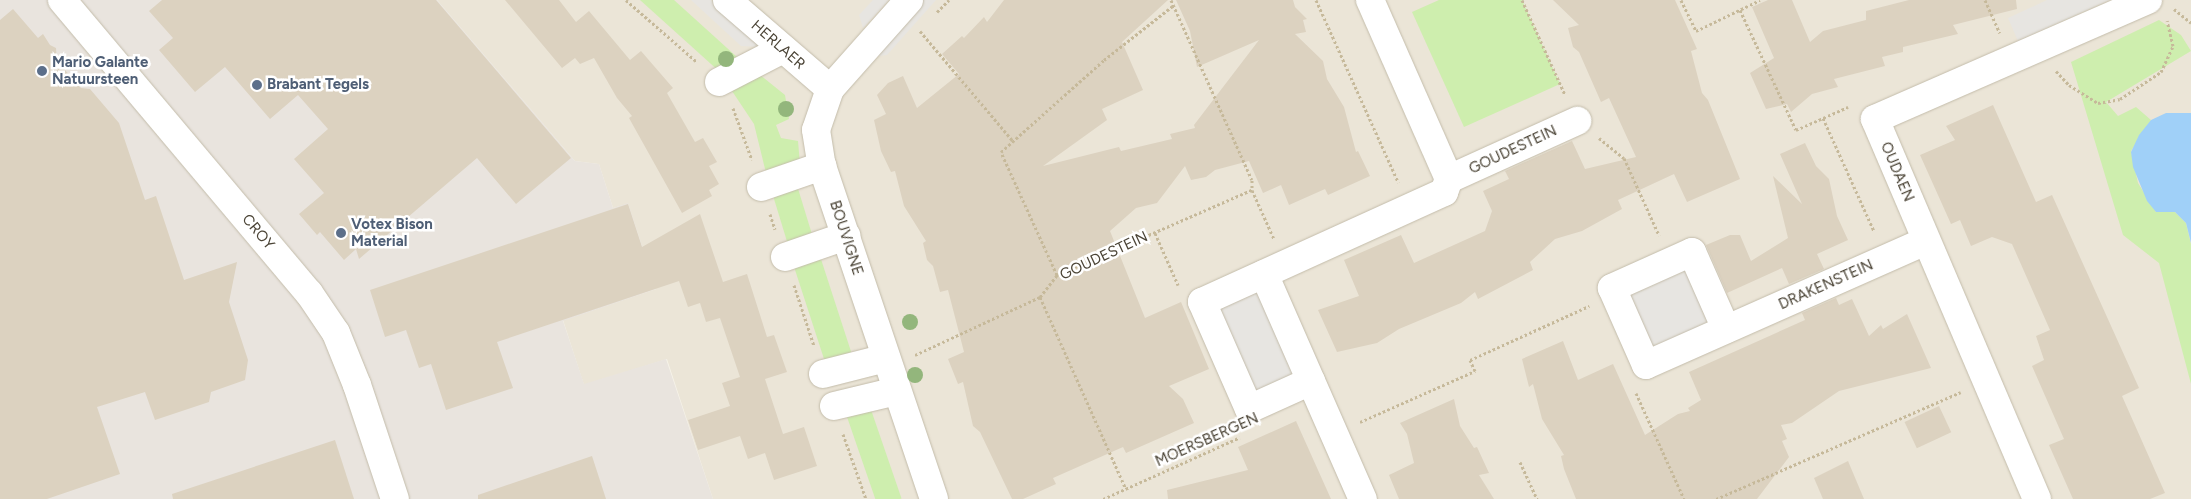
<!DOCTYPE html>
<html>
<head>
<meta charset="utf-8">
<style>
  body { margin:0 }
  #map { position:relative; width:2191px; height:499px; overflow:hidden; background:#f6f3e9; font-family:Figtree,sans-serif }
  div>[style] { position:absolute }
  .residential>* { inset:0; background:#ebe5d7 }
  .industrial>* { inset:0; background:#e9e4de }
  .green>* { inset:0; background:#ceeeae; transform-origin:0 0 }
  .parking>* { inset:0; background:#e7e5e1; transform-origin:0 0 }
  .water>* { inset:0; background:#a0d0f8 }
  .building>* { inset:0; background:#dcd2c0; transform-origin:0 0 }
  .path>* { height:3px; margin-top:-1.5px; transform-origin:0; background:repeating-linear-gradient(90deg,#c6b99a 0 2.5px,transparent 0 5px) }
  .roads { filter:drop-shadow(0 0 1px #c3bcaa) drop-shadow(0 0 1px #c3bcaa) }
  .minor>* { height:28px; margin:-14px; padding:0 14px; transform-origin:14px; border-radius:14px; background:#fff }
  .trees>* { width:16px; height:16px; margin:-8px; border-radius:50%; background:#93b67c }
  .dots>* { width:14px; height:14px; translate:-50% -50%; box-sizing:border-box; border:2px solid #fff; border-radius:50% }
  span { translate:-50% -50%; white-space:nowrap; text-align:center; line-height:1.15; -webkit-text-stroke:5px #fff; paint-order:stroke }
  .street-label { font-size:15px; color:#4b4436 }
  .service-label { font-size:15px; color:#4e5e75; font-weight:700 }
  .left { translate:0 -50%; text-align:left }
</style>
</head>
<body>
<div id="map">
  <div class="residential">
    <div style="clip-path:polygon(437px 0,2191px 0,2191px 499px,713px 499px,667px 359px,584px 385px,563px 320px,656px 289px,628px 204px,613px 208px,599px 164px,575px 161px)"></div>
  </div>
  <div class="industrial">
    <div style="clip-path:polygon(0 0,437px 0,575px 161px,599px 164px,613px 208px,628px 203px,656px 289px,563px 321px,584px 384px,666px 359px,713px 499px,0 499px)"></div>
  </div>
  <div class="green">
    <div style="clip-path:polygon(640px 0,674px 0,737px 57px,737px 66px,721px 73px)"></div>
    <div style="clip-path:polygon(1439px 0,1522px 0,1560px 84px,1464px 127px,1412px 12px)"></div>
    <div style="clip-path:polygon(2159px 20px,2181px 35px,2191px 51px,2106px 102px,2118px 116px,2136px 107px,2151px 120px,2131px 151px,2138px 183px,2156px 212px,2175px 212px,2186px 223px,2191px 244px,2191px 384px,2159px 263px,2123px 235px,2071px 62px)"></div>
    <div style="clip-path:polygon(755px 71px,785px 95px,789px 119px,776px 125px,781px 138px,798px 141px,800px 164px,766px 173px,754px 124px,728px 85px)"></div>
    <div style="left:796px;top:182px;width:57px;height:26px;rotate:73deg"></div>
    <div style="left:819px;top:253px;width:113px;height:28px;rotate:72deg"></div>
    <div style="left:868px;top:401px;width:103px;height:25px;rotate:71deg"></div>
  </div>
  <div class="parking">
    <div style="clip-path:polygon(691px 0,711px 0,761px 47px,741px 46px)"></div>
    <div style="clip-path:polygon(873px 0,889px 0,863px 28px,859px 15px)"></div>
    <div style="clip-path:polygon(921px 0,936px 0,887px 55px,872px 57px)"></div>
    <div style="clip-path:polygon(2047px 0,2110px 0,2018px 41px,2008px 18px)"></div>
    <div style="left:1692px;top:252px;width:84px;height:88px;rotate:66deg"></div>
    <div style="left:1264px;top:274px;width:117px;height:68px;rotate:66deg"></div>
  </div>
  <div class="water">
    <div style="clip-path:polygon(2166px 113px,2191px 113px,2191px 243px,2186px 223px,2175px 212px,2156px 212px,2147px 201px,2133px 167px,2131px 152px,2139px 135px,2151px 120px)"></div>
  </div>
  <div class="building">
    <div style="clip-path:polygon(162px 0,436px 0,571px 158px,516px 204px,477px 158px,359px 259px,356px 249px,344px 260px,320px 232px,317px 235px,299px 214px,324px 193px,294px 159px,328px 129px,298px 95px,270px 119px,225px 67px,195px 92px,159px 50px,173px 38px,149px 11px)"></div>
    <div style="clip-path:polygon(505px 0,559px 0,576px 22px,589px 11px,630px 60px,641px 51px,673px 88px,667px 93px,695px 142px,703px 138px,717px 162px,709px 166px,719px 184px,709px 190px,712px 196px,682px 213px,629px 118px,632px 116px,617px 98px,594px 58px,580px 64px,575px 58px,562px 68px)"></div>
    <div style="clip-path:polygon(1004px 0,1168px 0,1122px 42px,1143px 90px,1102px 109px,1107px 120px,1043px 166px,1119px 147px,1121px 151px,1172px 139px,1170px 134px,1195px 128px,1194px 125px,1259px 40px,1197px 67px,1190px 31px,1176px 0,1293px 0,1295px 7px,1307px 19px,1303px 20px,1306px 32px,1295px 34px,1323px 61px,1327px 79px,1344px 107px,1356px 152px,1358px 151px,1370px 176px,1328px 195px,1325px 189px,1289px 205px,1281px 185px,1263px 193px,1249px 161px,1215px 170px,1206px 177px,1191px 180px,1185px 166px,1157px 203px,1136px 208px,1110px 231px,1145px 318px,1181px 302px,1209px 369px,1169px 386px,1183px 399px,1194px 423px,1126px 453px,1123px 447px,1053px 478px,1056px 484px,1023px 499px,1012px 499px,980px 432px,973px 426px,963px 382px,958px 384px,948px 359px,964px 352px,948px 290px,940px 292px,933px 266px,927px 260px,923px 243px,926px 241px,904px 206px,895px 171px,891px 172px,881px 151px,874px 120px,886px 114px,877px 95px,888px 83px,903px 76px,917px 108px,959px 74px,942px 54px,962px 36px,964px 38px,984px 17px,987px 22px)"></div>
    <div style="clip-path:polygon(1553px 0,1675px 0,1697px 49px,1691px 51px,1702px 93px,1708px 100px,1740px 179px,1687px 202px,1674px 174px,1618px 200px,1622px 209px,1582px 231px,1555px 239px,1530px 262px,1533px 270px,1478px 299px,1475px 292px,1461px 303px,1399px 329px,1377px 343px,1337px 352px,1318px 310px,1359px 296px,1344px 260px,1401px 235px,1414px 263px,1485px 231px,1492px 211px,1483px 191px,1509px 179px,1505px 171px,1572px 141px,1585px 169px,1636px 157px,1609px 98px,1601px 102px,1579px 52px,1573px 47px,1568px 28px,1579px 25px)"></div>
    <div style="clip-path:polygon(1768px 0,1792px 0,1810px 42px,1823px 31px,1866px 20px,1866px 11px,1909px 0,2016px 0,2017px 9px,1953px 25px,1958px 34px,1903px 47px,1903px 52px,1882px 57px,1885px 66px,1834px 79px,1838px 87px,1812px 94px,1791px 112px,1787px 104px,1766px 109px,1750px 73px,1774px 58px,1752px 7px)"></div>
    <div style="clip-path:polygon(13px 9px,38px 38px,43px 34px,50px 45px,56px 48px,57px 61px,81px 88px,90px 89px,119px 123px,145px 200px,156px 196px,184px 280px,237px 262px,229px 302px,248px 360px,245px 380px,211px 392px,209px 402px,155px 420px,145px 392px,97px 407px,120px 474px,47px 499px,0 499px,0 20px)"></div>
    <div style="clip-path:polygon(1993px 105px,2036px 202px,2052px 195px,2139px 388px,2122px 396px,2165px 493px,2150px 499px,2073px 499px,2049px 445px,2064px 439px,2032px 366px,2044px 360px,2036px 336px,2050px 330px,2012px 244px,1992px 237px,1971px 246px,1960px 220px,1951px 224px,1920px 155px,1955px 140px,1946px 126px)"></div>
    <div style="clip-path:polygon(1805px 143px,1816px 166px,1829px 179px,1837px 216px,1848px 240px,1817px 254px,1824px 269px,1789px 284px,1782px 268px,1727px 293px,1706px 245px,1730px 235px,1740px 235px,1751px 261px,1788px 238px,1773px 176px,1802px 204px,1780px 154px)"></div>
    <div style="clip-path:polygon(628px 204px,642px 247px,700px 214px,723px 282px,747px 274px,767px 337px,774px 335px,787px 372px,765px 379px,783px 434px,804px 427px,817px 466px,774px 480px,765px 453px,748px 459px,740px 436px,698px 450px,688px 420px,730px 406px,722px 383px,740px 377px,720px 318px,706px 322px,700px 303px,688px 307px,679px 281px,497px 342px,513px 388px,446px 410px,431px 364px,419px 368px,406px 330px,385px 337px,370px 290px)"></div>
    <div style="clip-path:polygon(1836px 298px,1839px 305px,1852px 299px,1869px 336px,1881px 325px,1883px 329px,1907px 314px,1931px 368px,1839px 391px,1792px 423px,1781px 425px,1787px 439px,1782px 441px,1789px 457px,1757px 499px,1576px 499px,1564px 469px,1561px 456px,1564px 455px,1542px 419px,1533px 384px,1529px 387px,1522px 359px,1563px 341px,1578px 380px,1613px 364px,1645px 435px,1678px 414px,1690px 411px,1688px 408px,1701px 400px,1689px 372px,1805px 320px,1802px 313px)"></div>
    <div style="clip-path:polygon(1454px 399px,1460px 426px,1474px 448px,1477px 447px,1489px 473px,1479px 475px,1494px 499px,1399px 499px,1389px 475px,1414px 463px,1407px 434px,1400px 423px)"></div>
    <div style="left:1939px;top:406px;width:29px;height:38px;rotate:65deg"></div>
    <div style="clip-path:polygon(1296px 421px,1331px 499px,1168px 499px,1167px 490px,1248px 470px,1238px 447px)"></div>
    <div style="clip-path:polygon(335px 440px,354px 499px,173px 499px,172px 494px)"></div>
    <div style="clip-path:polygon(592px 456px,606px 499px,478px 499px,478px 495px)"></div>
    <div style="clip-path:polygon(1848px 461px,1864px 499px,1823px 499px,1814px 478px)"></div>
  </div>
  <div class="path">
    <div style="left:626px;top:0;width:94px;rotate:41.1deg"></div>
    <div style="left:1171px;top:0;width:197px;rotate:65.8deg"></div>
    <div style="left:1252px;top:180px;width:10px;rotate:90deg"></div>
    <div style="left:1316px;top:0;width:200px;rotate:65.7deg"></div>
    <div style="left:1522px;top:0;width:104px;rotate:65.6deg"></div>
    <div style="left:1681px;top:0;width:34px;rotate:64deg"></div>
    <div style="left:1696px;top:31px;width:71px;rotate:-25.8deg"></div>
    <div style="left:1985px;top:0;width:36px;rotate:66deg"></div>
    <div style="left:2174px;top:9px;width:22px;rotate:39deg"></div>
    <div style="left:1740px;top:10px;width:132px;rotate:65deg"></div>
    <div style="left:1796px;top:130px;width:57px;rotate:-23.9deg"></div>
    <div style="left:937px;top:12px;width:17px;rotate:-45deg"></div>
    <div style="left:920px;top:31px;width:144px;rotate:49.8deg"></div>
    <div style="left:2056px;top:71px;width:19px;rotate:47deg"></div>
    <div style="left:2069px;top:85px;width:34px;rotate:32deg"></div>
    <div style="left:2098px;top:103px;width:22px;rotate:-10deg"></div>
    <div style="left:2120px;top:99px;width:49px;rotate:-33.4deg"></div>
    <div style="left:2161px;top:72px;width:29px;rotate:-65deg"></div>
    <div style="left:2173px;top:46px;width:26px;rotate:-103deg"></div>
    <div style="left:733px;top:108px;width:55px;rotate:69.9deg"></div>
    <div style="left:1823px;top:118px;width:124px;rotate:65.7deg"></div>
    <div style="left:1599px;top:138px;width:32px;rotate:39deg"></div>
    <div style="left:1624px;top:158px;width:85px;rotate:65.6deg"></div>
    <div style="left:770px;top:214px;width:16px;rotate:72deg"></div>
    <div style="left:1155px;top:233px;width:57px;rotate:66.1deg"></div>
    <div style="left:1057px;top:275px;width:135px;rotate:-114.5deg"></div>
    <div style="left:1001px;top:152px;width:138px;rotate:-41.8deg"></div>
    <div style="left:1104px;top:60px;width:89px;rotate:-38.2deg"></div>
    <div style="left:794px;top:285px;width:64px;rotate:71.8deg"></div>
    <div style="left:1040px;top:297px;width:210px;rotate:65.9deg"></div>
    <div style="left:915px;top:355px;width:138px;rotate:-24.9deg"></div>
    <div style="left:1040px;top:297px;width:28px;rotate:-52deg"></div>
    <div style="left:1057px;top:275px;width:213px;rotate:-23.6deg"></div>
    <div style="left:1252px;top:190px;width:54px;rotate:65.8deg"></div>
    <div style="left:1636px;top:393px;width:116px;rotate:65.6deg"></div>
    <div style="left:1360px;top:422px;width:126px;rotate:-23.9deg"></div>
    <div style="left:1475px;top:371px;width:12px;rotate:-114deg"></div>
    <div style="left:1470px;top:360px;width:131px;rotate:-24.4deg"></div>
    <div style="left:843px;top:434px;width:69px;rotate:70.5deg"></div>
    <div style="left:1520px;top:462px;width:41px;rotate:65.3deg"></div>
    <div style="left:1103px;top:499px;width:150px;rotate:-24.3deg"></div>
    <div style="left:1716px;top:499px;width:267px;rotate:-23.6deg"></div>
  </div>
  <div class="roads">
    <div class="minor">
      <div style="left:62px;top:0;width:383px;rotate:49.9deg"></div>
      <div style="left:309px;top:293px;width:48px;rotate:56deg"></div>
      <div style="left:336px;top:333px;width:56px;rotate:68deg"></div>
      <div style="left:357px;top:385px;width:120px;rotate:71.6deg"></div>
      <div style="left:727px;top:0;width:136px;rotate:40.8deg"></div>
      <div style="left:909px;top:0;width:119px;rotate:131.6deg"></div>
      <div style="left:830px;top:89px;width:43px;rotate:108.9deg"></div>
      <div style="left:816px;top:130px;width:36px;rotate:81deg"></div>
      <div style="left:822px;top:166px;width:351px;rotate:71.4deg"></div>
      <div style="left:719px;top:82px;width:72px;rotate:-27.3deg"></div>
      <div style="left:1449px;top:179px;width:141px;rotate:-24.4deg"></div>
      <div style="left:761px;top:187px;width:65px;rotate:-19deg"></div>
      <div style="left:785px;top:257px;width:65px;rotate:-19deg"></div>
      <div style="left:1264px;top:274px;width:246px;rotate:66.3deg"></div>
      <div style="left:1726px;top:329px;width:84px;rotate:-113.8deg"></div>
      <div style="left:1692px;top:252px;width:88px;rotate:155.8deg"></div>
      <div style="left:1612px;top:288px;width:84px;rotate:66.2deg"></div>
      <div style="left:1646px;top:365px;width:306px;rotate:-23.9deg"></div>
      <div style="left:823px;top:374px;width:65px;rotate:-14.3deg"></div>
      <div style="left:1311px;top:381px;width:68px;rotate:155.7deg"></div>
      <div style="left:1249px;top:409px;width:117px;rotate:-113.7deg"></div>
      <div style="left:1202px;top:302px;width:266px;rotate:-24.4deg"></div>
      <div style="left:1444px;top:192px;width:14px;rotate:-69deg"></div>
      <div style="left:1449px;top:179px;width:196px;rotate:-113.8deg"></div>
      <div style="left:834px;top:406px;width:65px;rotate:-13.4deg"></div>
      <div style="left:2037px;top:499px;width:413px;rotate:-113.1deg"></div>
      <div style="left:1875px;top:119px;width:298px;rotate:-23.6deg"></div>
    </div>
  </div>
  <div class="trees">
    <div style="left:726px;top:59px"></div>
    <div style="left:786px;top:109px"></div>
    <div style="left:910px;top:322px"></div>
    <div style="left:915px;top:375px"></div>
  </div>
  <div class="dots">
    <div style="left:42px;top:71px;background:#5c6f8a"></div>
    <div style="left:257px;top:85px;background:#5c6f8a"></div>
    <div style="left:341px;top:233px;background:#5c6f8a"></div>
  </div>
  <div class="street-label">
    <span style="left:778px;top:45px;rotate:41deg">HERLAER</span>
    <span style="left:1513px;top:150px;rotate:-25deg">GOUDESTEIN</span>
    <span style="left:1897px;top:172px;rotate:67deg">OUDAEN</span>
    <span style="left:258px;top:232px;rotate:50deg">CROY</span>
    <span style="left:846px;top:238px;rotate:72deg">BOUVIGNE</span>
    <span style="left:1104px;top:256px;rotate:-25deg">GOUDESTEIN</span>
    <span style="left:1826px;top:285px;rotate:-24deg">DRAKENSTEIN</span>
    <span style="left:1207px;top:440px;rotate:-24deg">MOERSBERGEN</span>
  </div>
  <div class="service-label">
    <span class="left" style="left:52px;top:71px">Mario Galante<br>Natuursteen</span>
    <span class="left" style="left:267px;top:85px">Brabant Tegels</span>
    <span class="left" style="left:351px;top:233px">Votex Bison<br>Material</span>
  </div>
</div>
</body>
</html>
